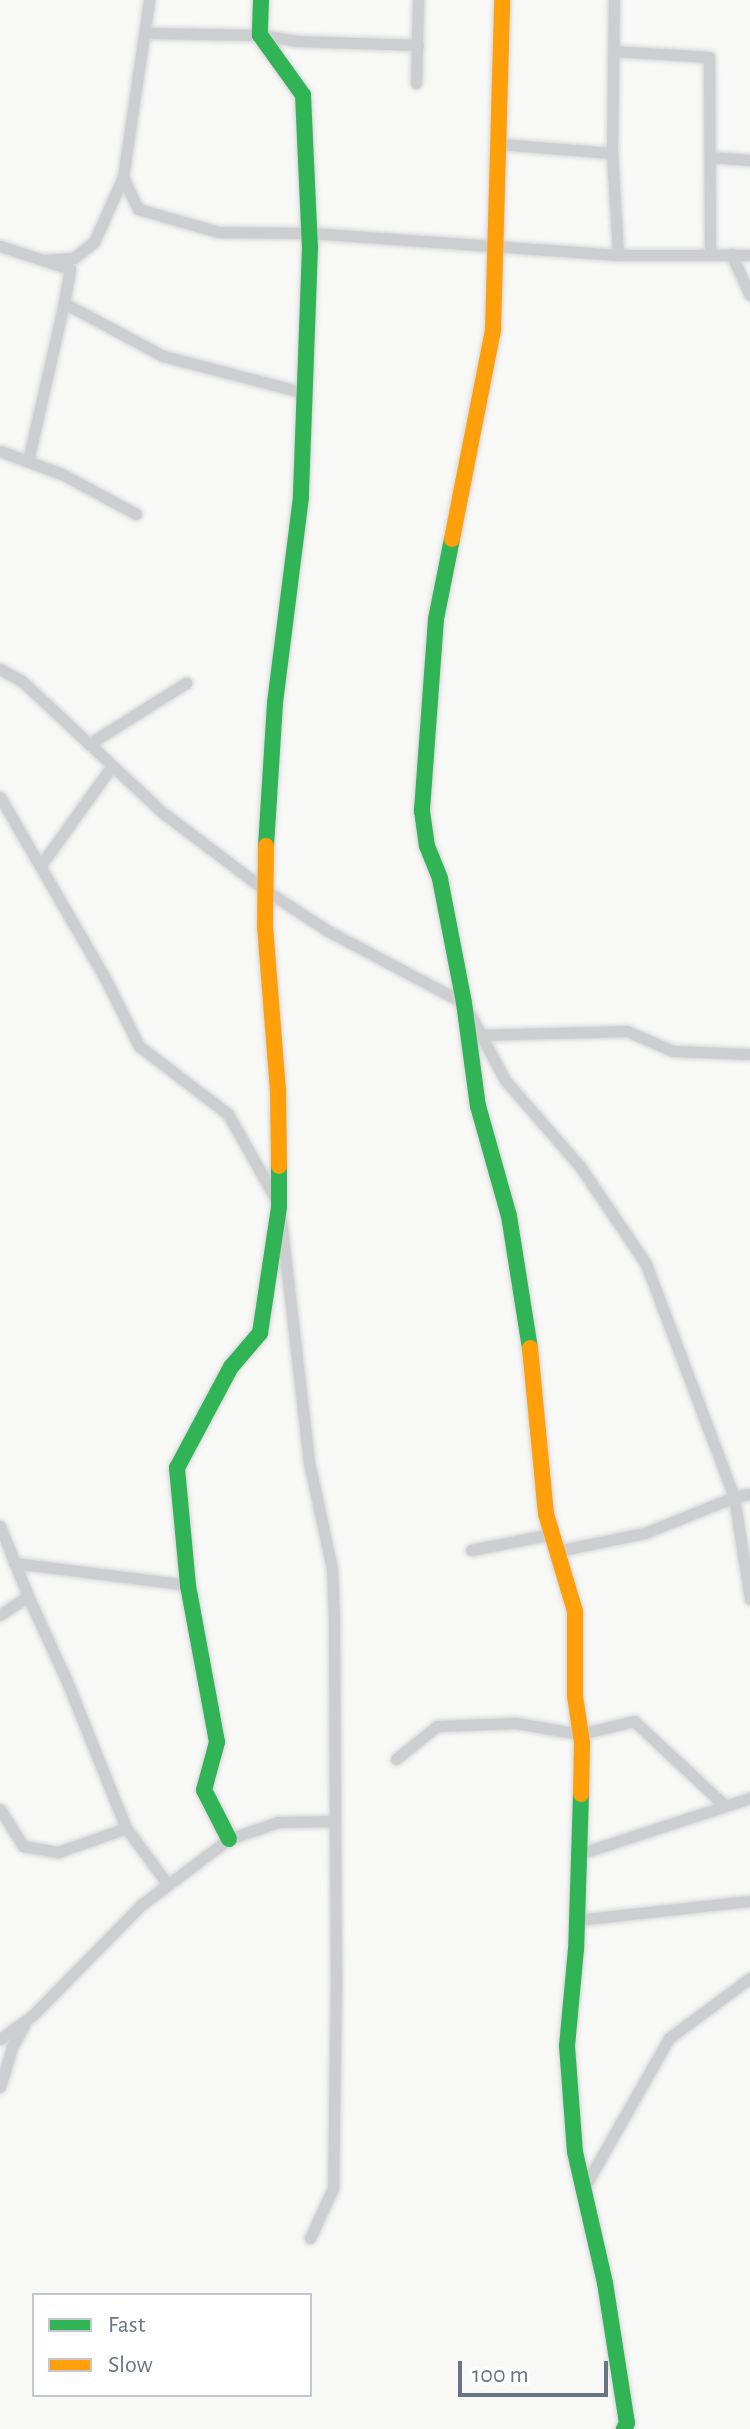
<!DOCTYPE html>
<html>
<head>
<meta charset="utf-8">
<style>
  body { margin:0 }
  #map { position:relative; width:750px; height:2429px; overflow:hidden; background:#f8f8f7; font-family:"Alegreya Sans",sans-serif }
  div>[style] { position:absolute }
  .roads { filter:drop-shadow(0 0 2px #d5d6d7) drop-shadow(0 0 2px #d5d6d7) }
  .street>* { height:11px; margin:-5.5px; padding:0 5.5px; transform-origin:5.5px; border-radius:5.5px; background:#cdcecf }
  .fast>* { height:16px; margin:-8px; padding:0 8px; transform-origin:8px; border-radius:8px; background:#30b455 }
  .slow>* { height:16px; margin:-8px; padding:0 8px; transform-origin:8px; border-radius:8px; background:#ff9f0a }
  span { translate:-50% -50%; white-space:nowrap; text-align:center; line-height:1.15; -webkit-text-stroke:8px #fff; paint-order:stroke }
  .legend { position:absolute; left:32px; top:2293px; width:280px; height:104px; box-sizing:border-box; background:#fff; border:2px solid #c3c7cf; margin:0; padding:10px 14px; list-style:none; font-size:24px; color:#697486 }
  .legend li { display:flex; align-items:center; gap:16px; height:40px }
  .legend b { width:40px; border:2px solid #c3c7cf }
  .scale { position:absolute; left:458px; top:2361px; width:150px; height:36px; box-sizing:border-box; border:4px solid #697486; border-top:0; padding-left:10px; font-size:24px; line-height:28px; white-space:nowrap; color:#697486; -webkit-text-stroke:6px #fff; paint-order:stroke }
</style>
</head>
<body>
<div id="map">
  <div class="roads">
    <div class="street">
      <div style="left:144px;top:33px;width:116px;rotate:1deg"></div>
      <div style="left:260px;top:35px;width:36px;rotate:9deg"></div>
      <div style="left:296px;top:41px;width:122px;rotate:1.9deg"></div>
      <div style="left:614px;top:51px;width:95px;rotate:3.6deg"></div>
      <div style="left:709px;top:57px;width:197px;rotate:89.7deg"></div>
      <div style="left:416px;top:83px;width:83px;rotate:-88.6deg"></div>
      <div style="left:499px;top:144px;width:113px;rotate:4.6deg"></div>
      <div style="left:612px;top:153px;width:153px;rotate:-89.3deg"></div>
      <div style="left:612px;top:153px;width:102px;rotate:86.6deg"></div>
      <div style="left:710px;top:157px;width:40px;rotate:4.3deg"></div>
      <div style="left:123px;top:177px;width:179px;rotate:-81.6deg"></div>
      <div style="left:0;top:246px;width:74px;rotate:18.2deg"></div>
      <div style="left:70px;top:269px;width:35px;rotate:100deg"></div>
      <div style="left:64px;top:303px;width:112px;rotate:28.2deg"></div>
      <div style="left:163px;top:356px;width:147px;rotate:14.6deg"></div>
      <div style="left:731px;top:254px;width:45px;rotate:65.1deg"></div>
      <div style="left:44px;top:260px;width:30px;rotate:-4deg"></div>
      <div style="left:74px;top:258px;width:26px;rotate:-39deg"></div>
      <div style="left:94px;top:242px;width:71px;rotate:-66deg"></div>
      <div style="left:123px;top:177px;width:35px;rotate:65deg"></div>
      <div style="left:138px;top:209px;width:83px;rotate:16deg"></div>
      <div style="left:218px;top:232px;width:92px;rotate:0.6deg"></div>
      <div style="left:310px;top:233px;width:309px;rotate:4.1deg"></div>
      <div style="left:618px;top:255px;width:132px"></div>
      <div style="left:0;top:451px;width:66px;rotate:20.4deg"></div>
      <div style="left:62px;top:474px;width:84px;rotate:28.4deg"></div>
      <div style="left:28px;top:461px;width:162px;rotate:-77.2deg"></div>
      <div style="left:0;top:669px;width:25px;rotate:29deg"></div>
      <div style="left:22px;top:681px;width:192px;rotate:43.1deg"></div>
      <div style="left:162px;top:812px;width:129px;rotate:37.1deg"></div>
      <div style="left:265px;top:890px;width:75px;rotate:33.1deg"></div>
      <div style="left:328px;top:931px;width:154px;rotate:27.9deg"></div>
      <div style="left:464px;top:1003px;width:87px;rotate:62deg"></div>
      <div style="left:505px;top:1080px;width:113px;rotate:49deg"></div>
      <div style="left:579px;top:1165px;width:120px;rotate:55.9deg"></div>
      <div style="left:646px;top:1264px;width:249px;rotate:69.3deg"></div>
      <div style="left:734px;top:1497px;width:103px;rotate:81.1deg"></div>
      <div style="left:89px;top:744px;width:115px;rotate:-32.2deg"></div>
      <div style="left:0;top:797px;width:211px;rotate:59.9deg"></div>
      <div style="left:106px;top:980px;width:74px;rotate:63.4deg"></div>
      <div style="left:139px;top:1046px;width:112px;rotate:37.4deg"></div>
      <div style="left:228px;top:1114px;width:102px;rotate:60.7deg"></div>
      <div style="left:41px;top:865px;width:122px;rotate:-54.4deg"></div>
      <div style="left:477px;top:1035px;width:150px;rotate:-1.5deg"></div>
      <div style="left:627px;top:1031px;width:50px;rotate:23.5deg"></div>
      <div style="left:673px;top:1051px;width:77px;rotate:2.2deg"></div>
      <div style="left:281px;top:1220px;width:244px;rotate:83.4deg"></div>
      <div style="left:309px;top:1462px;width:108px;rotate:77.8deg"></div>
      <div style="left:332px;top:1568px;width:51px;rotate:87.8deg"></div>
      <div style="left:334px;top:1619px;width:360px;rotate:89.7deg"></div>
      <div style="left:336px;top:1979px;width:209px;rotate:90.8deg"></div>
      <div style="left:333px;top:2188px;width:55px;rotate:114.7deg"></div>
      <div style="left:0;top:1526px;width:75px;rotate:68.2deg"></div>
      <div style="left:28px;top:1596px;width:34px;rotate:146deg"></div>
      <div style="left:471px;top:1550px;width:83px;rotate:-11.2deg"></div>
      <div style="left:557px;top:1551px;width:90px;rotate:-11.6deg"></div>
      <div style="left:645px;top:1533px;width:96px;rotate:-22deg"></div>
      <div style="left:734px;top:1497px;width:16px;rotate:-11deg"></div>
      <div style="left:14px;top:1563px;width:175px;rotate:7.2deg"></div>
      <div style="left:396px;top:1759px;width:53px;rotate:-38.8deg"></div>
      <div style="left:437px;top:1726px;width:79px;rotate:-2.2deg"></div>
      <div style="left:516px;top:1723px;width:65px;rotate:9.8deg"></div>
      <div style="left:580px;top:1734px;width:56px;rotate:-13.5deg"></div>
      <div style="left:634px;top:1721px;width:123px;rotate:43deg"></div>
      <div style="left:0;top:1809px;width:44px;rotate:58.1deg"></div>
      <div style="left:23px;top:1846px;width:36px;rotate:10deg"></div>
      <div style="left:58px;top:1852px;width:72px;rotate:-19.4deg"></div>
      <div style="left:126px;top:1828px;width:153px;rotate:-111.9deg"></div>
      <div style="left:69px;top:1686px;width:99px;rotate:-114.5deg"></div>
      <div style="left:126px;top:1828px;width:71px;rotate:53.6deg"></div>
      <div style="left:579px;top:1854px;width:180px;rotate:-18.1deg"></div>
      <div style="left:577px;top:1920px;width:174px;rotate:-6.3deg"></div>
      <div style="left:0;top:2039px;width:39px;rotate:-36deg"></div>
      <div style="left:32px;top:2016px;width:156px;rotate:-45.5deg"></div>
      <div style="left:141px;top:1905px;width:110px;rotate:-36.9deg"></div>
      <div style="left:229px;top:1839px;width:52px;rotate:-19.1deg"></div>
      <div style="left:278px;top:1822px;width:55px;rotate:-1deg"></div>
      <div style="left:0;top:2087px;width:42px;rotate:-73.3deg"></div>
      <div style="left:12px;top:2047px;width:25px;rotate:-61deg"></div>
      <div style="left:585px;top:2186px;width:170px;rotate:-60.4deg"></div>
      <div style="left:669px;top:2038px;width:101px;rotate:-36.5deg"></div>
    </div>
    <div class="fast">
      <div style="left:261px;top:0;width:35px;rotate:92deg"></div>
      <div style="left:260px;top:35px;width:74px;rotate:54.4deg"></div>
      <div style="left:303px;top:95px;width:152px;rotate:87.4deg"></div>
      <div style="left:310px;top:247px;width:250px;rotate:92.1deg"></div>
      <div style="left:301px;top:497px;width:208px;rotate:97.2deg"></div>
      <div style="left:275px;top:703px;width:143px;rotate:93.6deg"></div>
      <div style="left:452px;top:539px;width:82px;rotate:101.3deg"></div>
      <div style="left:436px;top:619px;width:193px;rotate:94.2deg"></div>
      <div style="left:422px;top:811px;width:35px;rotate:82deg"></div>
      <div style="left:427px;top:846px;width:35px;rotate:68deg"></div>
      <div style="left:440px;top:879px;width:126px;rotate:79deg"></div>
      <div style="left:464px;top:1003px;width:104px;rotate:82.3deg"></div>
      <div style="left:478px;top:1106px;width:114px;rotate:74.3deg"></div>
      <div style="left:509px;top:1216px;width:134px;rotate:81deg"></div>
      <div style="left:581px;top:1794px;width:155px;rotate:91.8deg"></div>
      <div style="left:576px;top:1949px;width:97px;rotate:95.3deg"></div>
      <div style="left:567px;top:2046px;width:106px;rotate:85.7deg"></div>
      <div style="left:575px;top:2152px;width:134px;rotate:77.1deg"></div>
      <div style="left:605px;top:2283px;width:142px;rotate:81.1deg"></div>
      <div style="left:627px;top:2423px;width:7px;rotate:117deg"></div>
      <div style="left:229px;top:1839px;width:55px;rotate:-117deg"></div>
      <div style="left:204px;top:1790px;width:50px;rotate:-74.8deg"></div>
      <div style="left:217px;top:1742px;width:160px;rotate:-100.5deg"></div>
      <div style="left:188px;top:1585px;width:118px;rotate:-95.4deg"></div>
      <div style="left:177px;top:1468px;width:115px;rotate:-61.9deg"></div>
      <div style="left:231px;top:1367px;width:45px;rotate:-49.5deg"></div>
      <div style="left:260px;top:1333px;width:127px;rotate:-81.4deg"></div>
      <div style="left:279px;top:1207px;width:41px;rotate:-90deg"></div>
    </div>
    <div class="slow">
      <div style="left:452px;top:539px;width:213px;rotate:-78.9deg"></div>
      <div style="left:493px;top:330px;width:330px;rotate:-88.4deg"></div>
      <div style="left:266px;top:846px;width:80px;rotate:90.7deg"></div>
      <div style="left:265px;top:926px;width:166px;rotate:85.5deg"></div>
      <div style="left:278px;top:1091px;width:75px;rotate:89.2deg"></div>
      <div style="left:530px;top:1348px;width:167px;rotate:84.5deg"></div>
      <div style="left:546px;top:1514px;width:101px;rotate:73.4deg"></div>
      <div style="left:575px;top:1611px;width:85px;rotate:90deg"></div>
      <div style="left:575px;top:1696px;width:48px;rotate:81.5deg"></div>
      <div style="left:582px;top:1743px;width:51px;rotate:91.1deg"></div>
    </div>
  </div>
  <ul class="legend">
  <li><b style="height:10px;background:#30b455"></b>Fast</li>
  <li><b style="height:10px;background:#ff9f0a"></b>Slow</li>
  </ul>
  <div class="scale">100 m</div>
</div>
</body>
</html>
